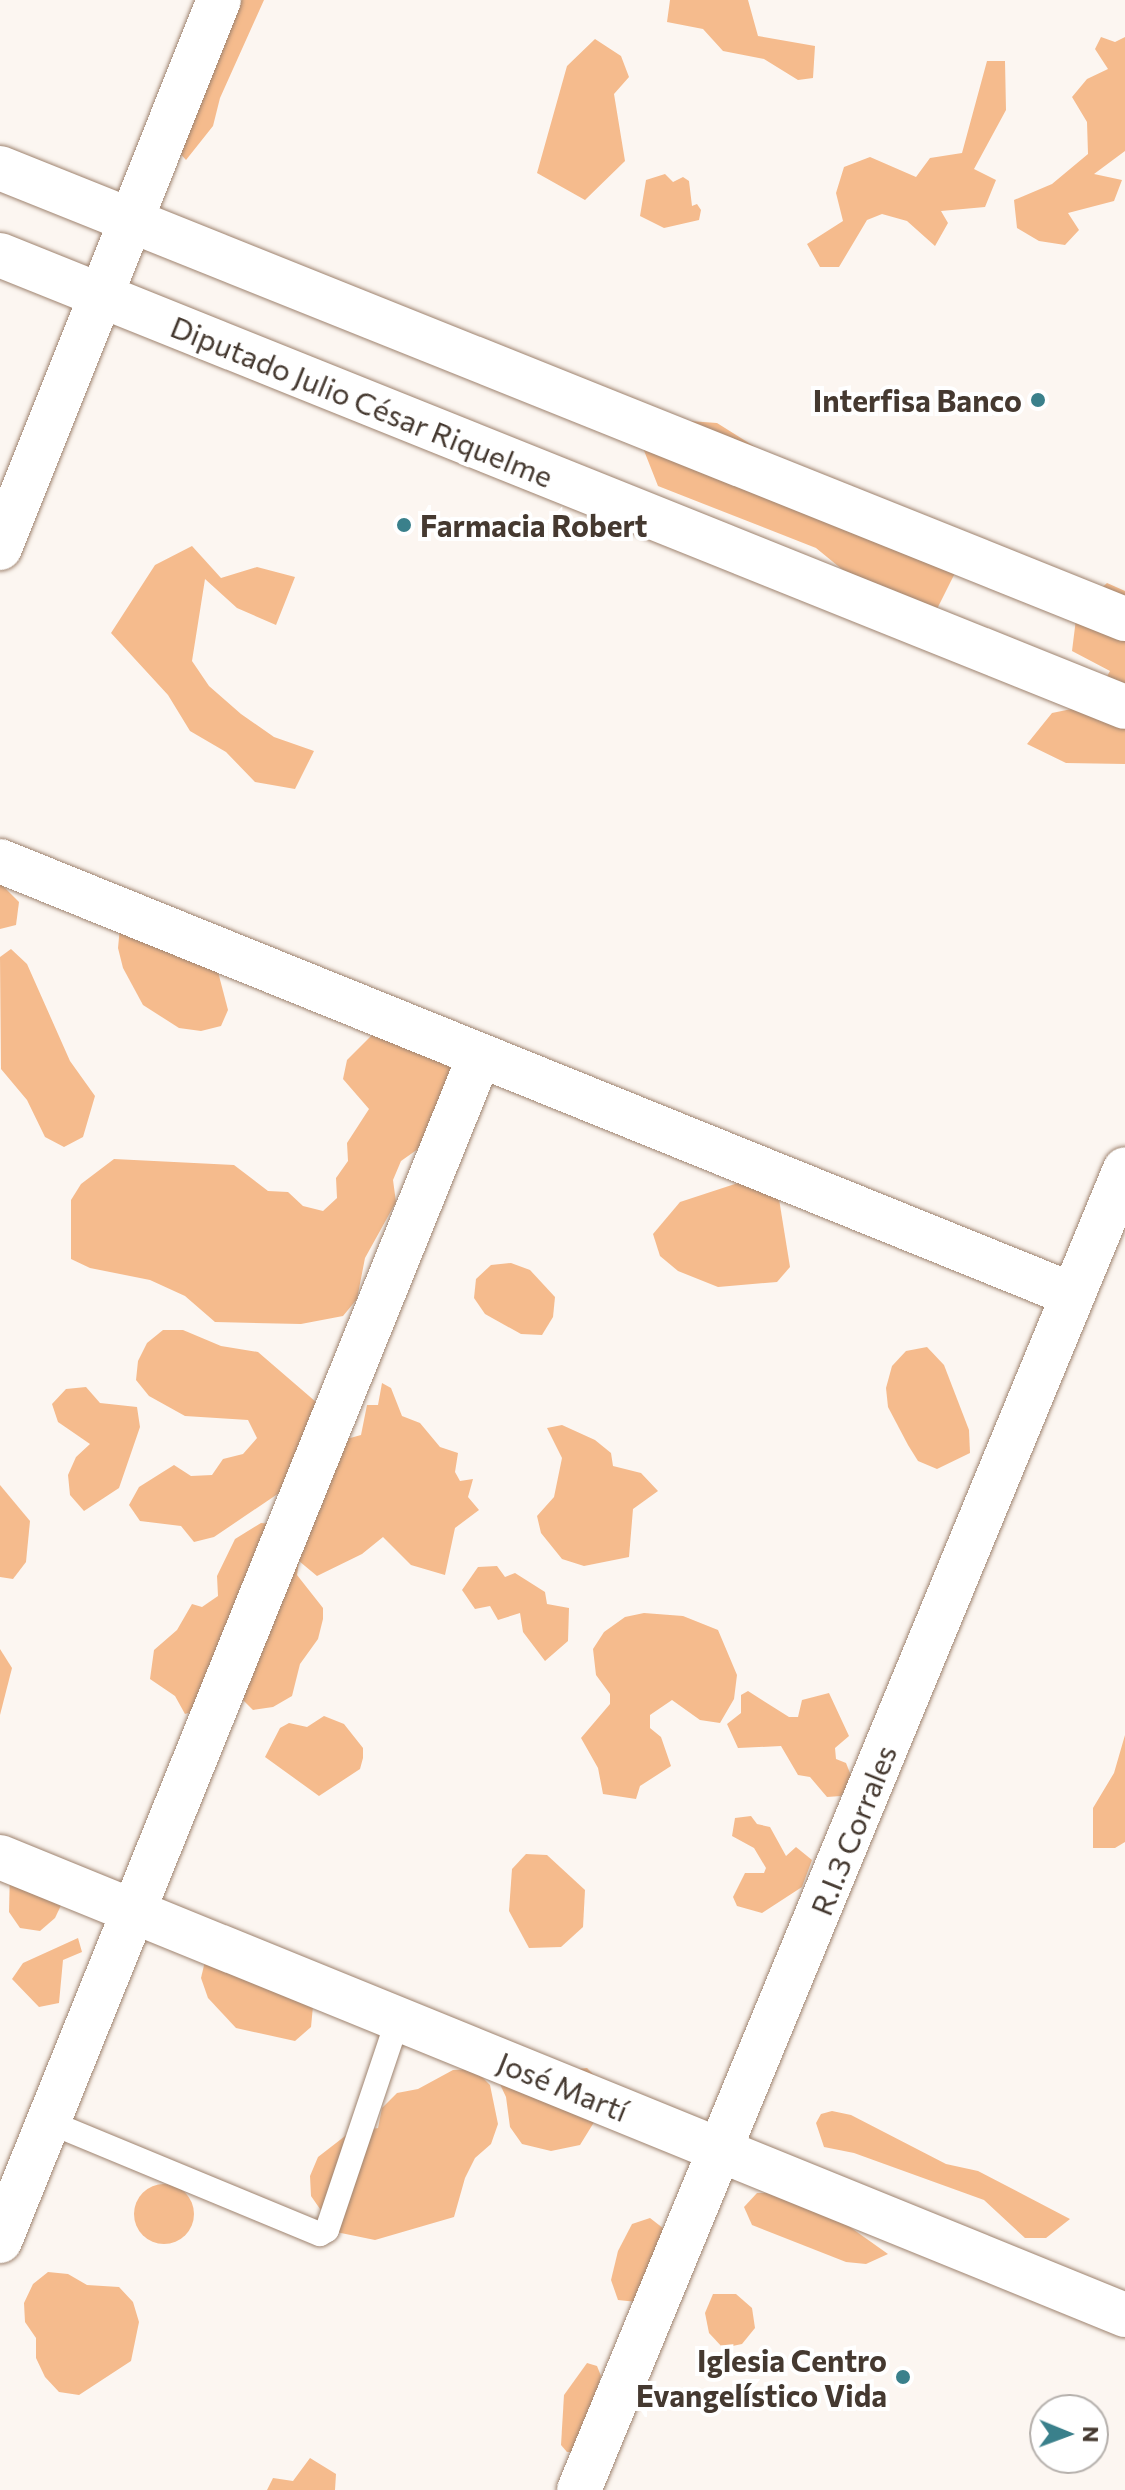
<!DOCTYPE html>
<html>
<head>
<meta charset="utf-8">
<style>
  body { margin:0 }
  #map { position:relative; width:1125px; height:2490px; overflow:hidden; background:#fcf6f1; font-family:Commissioner,sans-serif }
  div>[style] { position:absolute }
  .forest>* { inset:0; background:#f5bb8d }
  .round { border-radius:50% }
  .roads { filter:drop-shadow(0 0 2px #9e836f) drop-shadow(0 0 2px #9e836f) }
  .service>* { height:24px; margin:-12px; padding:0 12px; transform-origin:12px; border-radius:12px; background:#fff }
  .minor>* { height:44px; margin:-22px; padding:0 22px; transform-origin:22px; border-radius:22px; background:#fff }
  .tertiary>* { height:44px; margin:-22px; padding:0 22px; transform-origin:22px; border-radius:22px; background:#fff }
  .dots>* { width:22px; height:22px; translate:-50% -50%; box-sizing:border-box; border:4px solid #fff; border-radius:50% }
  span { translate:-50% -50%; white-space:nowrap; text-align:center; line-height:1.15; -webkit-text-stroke:8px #fff; paint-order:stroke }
  .poi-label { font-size:30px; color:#453930; font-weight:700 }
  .right { translate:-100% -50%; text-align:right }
  .left { translate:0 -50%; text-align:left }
  .street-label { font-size:30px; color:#453930 }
  .north { position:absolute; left:1029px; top:2394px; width:80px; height:80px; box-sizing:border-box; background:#fff; border:2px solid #b5b0ac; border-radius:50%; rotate:91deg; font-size:22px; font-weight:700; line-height:32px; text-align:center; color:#453930 }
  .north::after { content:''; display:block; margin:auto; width:28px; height:36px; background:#3a808b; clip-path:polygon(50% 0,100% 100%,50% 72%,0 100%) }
</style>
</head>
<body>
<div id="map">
  <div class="forest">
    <div style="clip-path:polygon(235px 0,264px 0,220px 98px,213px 126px,186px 160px,165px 137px)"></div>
    <div style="clip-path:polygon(670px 0,748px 0,758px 36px,815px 46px,813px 78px,798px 80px,764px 59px,723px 51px,703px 29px,667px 22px)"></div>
    <div style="clip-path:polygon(1101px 37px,1115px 42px,1125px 37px,1125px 151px,1094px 174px,1122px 180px,1114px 201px,1068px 213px,1079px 230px,1065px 245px,1039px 241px,1017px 228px,1014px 200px,1052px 184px,1088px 154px,1087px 122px,1072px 97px,1087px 79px,1108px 69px,1095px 49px)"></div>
    <div style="clip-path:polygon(595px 39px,621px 56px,629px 77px,614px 94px,625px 161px,585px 200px,537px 173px,567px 66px)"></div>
    <div style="clip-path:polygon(987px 61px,1005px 61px,1006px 110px,974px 169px,996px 180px,985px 207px,941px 211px,948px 223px,935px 246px,907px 221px,882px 214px,867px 220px,839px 267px,820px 267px,807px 244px,843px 221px,836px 193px,844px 167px,870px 157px,916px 177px,930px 158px,962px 153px)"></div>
    <div style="clip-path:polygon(665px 174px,673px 182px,683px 177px,689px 181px,692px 206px,697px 204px,701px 210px,699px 220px,664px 228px,640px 216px,646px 180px)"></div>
    <div style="clip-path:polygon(675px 420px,717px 423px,955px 573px,936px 611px,849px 575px,816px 548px,658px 486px,643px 448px)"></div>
    <div style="clip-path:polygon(192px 546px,221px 578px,257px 567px,295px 577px,276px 625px,237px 608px,205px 579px,192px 661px,209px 686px,241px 714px,274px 737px,314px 751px,295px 789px,255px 782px,226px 752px,190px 731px,168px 695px,111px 633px,155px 565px)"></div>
    <div style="clip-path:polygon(1107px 583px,1125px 591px,1125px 764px,1066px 763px,1027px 744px,1052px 713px,1091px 705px,1110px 671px,1072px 651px,1077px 611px)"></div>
    <div style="clip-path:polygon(0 883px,19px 902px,16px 925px,0 929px)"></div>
    <div style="clip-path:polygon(120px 927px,217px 968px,228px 1010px,221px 1026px,201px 1031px,179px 1028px,143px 1005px,123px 968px,118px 948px)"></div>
    <div style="clip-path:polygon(11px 949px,27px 964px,70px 1061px,95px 1096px,83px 1137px,64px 1147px,45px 1137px,27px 1100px,1px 1069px,0 957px)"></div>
    <div style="clip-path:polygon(386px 1021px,453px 1054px,455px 1075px,418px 1149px,401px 1161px,393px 1180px,396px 1202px,365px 1258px,357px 1299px,343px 1316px,301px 1324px,215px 1322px,185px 1296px,150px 1280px,90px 1268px,71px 1259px,71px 1200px,81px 1184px,114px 1159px,234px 1165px,268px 1191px,288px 1192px,303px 1206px,323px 1211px,337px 1198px,336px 1178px,348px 1161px,347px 1143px,369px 1109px,343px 1079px,347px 1060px)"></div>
    <div style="clip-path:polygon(738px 1183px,779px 1199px,790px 1267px,777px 1282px,718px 1287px,678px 1271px,660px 1256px,653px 1234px,680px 1202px)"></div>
    <div style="clip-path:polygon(511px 1263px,530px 1270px,555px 1297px,553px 1317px,542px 1335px,521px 1334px,485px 1314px,474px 1298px,476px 1279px,491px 1265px)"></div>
    <div style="clip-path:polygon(163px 1330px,183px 1330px,221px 1346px,258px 1352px,316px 1402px,282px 1491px,214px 1537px,194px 1542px,181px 1526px,140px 1521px,129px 1505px,139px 1487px,174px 1465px,191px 1476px,212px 1475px,223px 1459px,243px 1454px,257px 1438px,248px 1420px,185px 1416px,149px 1396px,136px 1380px,138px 1361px,147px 1343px)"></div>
    <div style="clip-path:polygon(927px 1347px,944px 1365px,969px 1430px,970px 1453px,937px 1469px,918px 1461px,908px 1445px,888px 1407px,886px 1388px,892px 1366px,906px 1351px)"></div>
    <div style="clip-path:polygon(382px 1383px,391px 1388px,402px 1416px,420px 1423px,440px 1447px,458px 1453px,455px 1472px,460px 1481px,473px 1479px,468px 1497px,479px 1510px,455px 1528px,445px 1575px,411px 1565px,383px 1537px,362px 1554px,317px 1576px,299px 1561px,297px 1575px,323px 1608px,323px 1619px,318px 1639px,300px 1664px,292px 1696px,273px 1707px,253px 1710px,240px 1697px,185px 1714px,175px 1696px,150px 1679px,154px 1650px,177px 1630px,192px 1604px,202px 1607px,218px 1596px,217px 1576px,235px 1539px,261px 1523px,272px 1524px,343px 1440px,361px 1435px,367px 1405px,378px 1405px)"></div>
    <div style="clip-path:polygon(86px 1387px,100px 1403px,137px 1407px,140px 1427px,119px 1488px,84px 1511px,70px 1495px,68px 1475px,76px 1457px,90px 1444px,58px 1422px,52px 1404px,66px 1389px)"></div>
    <div style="clip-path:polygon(562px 1425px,595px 1440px,611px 1453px,613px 1466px,641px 1473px,658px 1491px,633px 1509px,629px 1557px,584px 1566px,562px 1559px,541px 1533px,537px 1516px,554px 1497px,562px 1458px,547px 1428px)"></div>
    <div style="clip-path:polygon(0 1485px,30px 1521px,26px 1562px,13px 1579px,0 1577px)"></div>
    <div style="clip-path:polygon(497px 1566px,505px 1577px,515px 1573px,545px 1592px,547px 1604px,569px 1608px,568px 1641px,545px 1661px,523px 1632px,520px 1613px,498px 1620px,490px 1606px,475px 1609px,462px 1590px,478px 1567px)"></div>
    <div style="clip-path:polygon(644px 1613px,683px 1616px,718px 1630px,737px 1675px,734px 1699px,720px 1723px,700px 1720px,672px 1700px,650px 1715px,650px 1728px,661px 1737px,671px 1766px,640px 1786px,636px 1799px,603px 1794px,598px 1768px,581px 1738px,610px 1704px,610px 1694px,596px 1675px,593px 1649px,604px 1632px,625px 1617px)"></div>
    <div style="clip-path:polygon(0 1649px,12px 1668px,0 1715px)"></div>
    <div style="clip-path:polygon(748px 1691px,789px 1717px,798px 1717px,802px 1700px,829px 1693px,849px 1736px,835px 1748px,836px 1759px,846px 1763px,852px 1778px,841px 1796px,827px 1797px,810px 1777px,798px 1775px,781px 1746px,738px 1748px,727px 1724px,741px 1713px,741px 1695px)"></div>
    <div style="clip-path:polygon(324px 1716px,344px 1724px,363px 1748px,363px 1758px,360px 1769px,319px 1796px,265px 1757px,280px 1728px,289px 1723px,307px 1727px)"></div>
    <div style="clip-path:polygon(1125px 1735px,1125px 1842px,1115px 1848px,1093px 1848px,1093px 1808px,1114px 1773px)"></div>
    <div style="clip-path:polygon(751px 1816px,757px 1824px,770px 1827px,786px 1856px,796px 1847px,812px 1860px,802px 1887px,762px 1913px,737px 1906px,733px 1897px,745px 1873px,764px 1873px,766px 1868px,754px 1848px,732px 1836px,735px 1818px)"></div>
    <div style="clip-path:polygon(526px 1854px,547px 1855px,585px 1890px,583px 1927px,561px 1947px,529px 1948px,509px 1911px,512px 1869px)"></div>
    <div style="clip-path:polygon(10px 1871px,64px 1899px,55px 1918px,40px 1931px,20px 1928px,9px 1912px)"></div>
    <div style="clip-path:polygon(78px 1938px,82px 1952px,63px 1960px,59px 2003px,39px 2007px,12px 1979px,23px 1963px)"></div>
    <div style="clip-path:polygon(206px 1957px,313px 2006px,311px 2027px,295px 2041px,236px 2028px,208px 1998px,201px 1978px)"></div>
    <div style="clip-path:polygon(587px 2068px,594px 2075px,596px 2119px,580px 2145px,551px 2151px,522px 2144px,510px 2127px,506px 2097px,497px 2078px)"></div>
    <div style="clip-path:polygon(474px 2069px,490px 2085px,498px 2124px,491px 2144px,475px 2158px,465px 2178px,454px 2217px,375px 2240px,336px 2232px,311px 2196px,310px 2176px,318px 2157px,349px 2133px,378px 2128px,382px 2108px,397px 2093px,418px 2089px,453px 2070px)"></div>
    <div style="clip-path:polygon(832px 2111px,851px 2115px,946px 2164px,978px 2171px,1070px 2219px,1046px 2238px,1025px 2238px,984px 2200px,854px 2153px,824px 2147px,816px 2123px,821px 2114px)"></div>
    <div class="round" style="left:134px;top:2184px;width:60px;height:60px"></div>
    <div style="clip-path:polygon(757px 2193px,776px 2193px,833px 2215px,888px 2254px,866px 2264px,846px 2262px,752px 2225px,744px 2207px)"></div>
    <div style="clip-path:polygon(650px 2218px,668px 2232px,637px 2302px,618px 2300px,611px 2280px,618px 2251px,632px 2224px)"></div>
    <div style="clip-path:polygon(48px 2272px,68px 2274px,87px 2285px,119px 2287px,133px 2302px,139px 2322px,131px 2361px,79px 2395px,59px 2392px,45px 2377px,36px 2358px,36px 2338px,25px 2322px,24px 2303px,33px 2284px)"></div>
    <div style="clip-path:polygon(713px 2294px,736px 2294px,752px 2308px,755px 2328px,742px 2344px,723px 2348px,709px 2333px,705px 2313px)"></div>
    <div style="clip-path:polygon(587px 2363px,597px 2366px,601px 2376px,582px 2442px,578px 2452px,567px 2452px,561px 2445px,564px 2395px)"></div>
    <div style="clip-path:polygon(310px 2458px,336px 2474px,335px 2490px,267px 2490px,273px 2478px,293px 2481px)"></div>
  </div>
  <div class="roads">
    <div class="service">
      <div style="left:49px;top:2122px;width:293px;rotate:22.5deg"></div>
      <div style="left:320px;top:2234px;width:8px;rotate:-30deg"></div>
      <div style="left:327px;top:2230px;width:223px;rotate:-71.4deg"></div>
    </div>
    <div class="minor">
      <div style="left:0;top:548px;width:590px;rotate:-68.22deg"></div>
      <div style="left:0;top:861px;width:1157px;rotate:22.02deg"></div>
      <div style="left:0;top:1857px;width:1215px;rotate:22.15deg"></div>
      <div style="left:0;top:2241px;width:1279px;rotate:-67.97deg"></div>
      <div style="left:579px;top:2490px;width:1429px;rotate:-67.54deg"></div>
    </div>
    <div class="tertiary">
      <div style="left:0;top:168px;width:1212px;rotate:21.85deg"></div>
      <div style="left:0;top:255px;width:1212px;rotate:21.89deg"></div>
    </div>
  </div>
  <div class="dots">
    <div style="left:1038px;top:400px;background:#3a808b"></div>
    <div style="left:404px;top:525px;background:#3a808b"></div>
    <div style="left:903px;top:2377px;background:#3a808b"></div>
  </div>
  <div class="poi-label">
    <span class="right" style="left:1022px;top:400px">Interfisa Banco</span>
    <span class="left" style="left:420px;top:525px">Farmacia Robert</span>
    <span class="right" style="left:887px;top:2377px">Iglesia Centro<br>Evangelístico Vida</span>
  </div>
  <div class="street-label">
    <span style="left:362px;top:401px;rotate:22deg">Diputado Julio César Riquelme</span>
    <span style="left:853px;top:1830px;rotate:-68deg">R.I.3 Corrales</span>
    <span style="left:563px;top:2086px;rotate:22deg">José Martí</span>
  </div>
  <div class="north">N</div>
</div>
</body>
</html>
